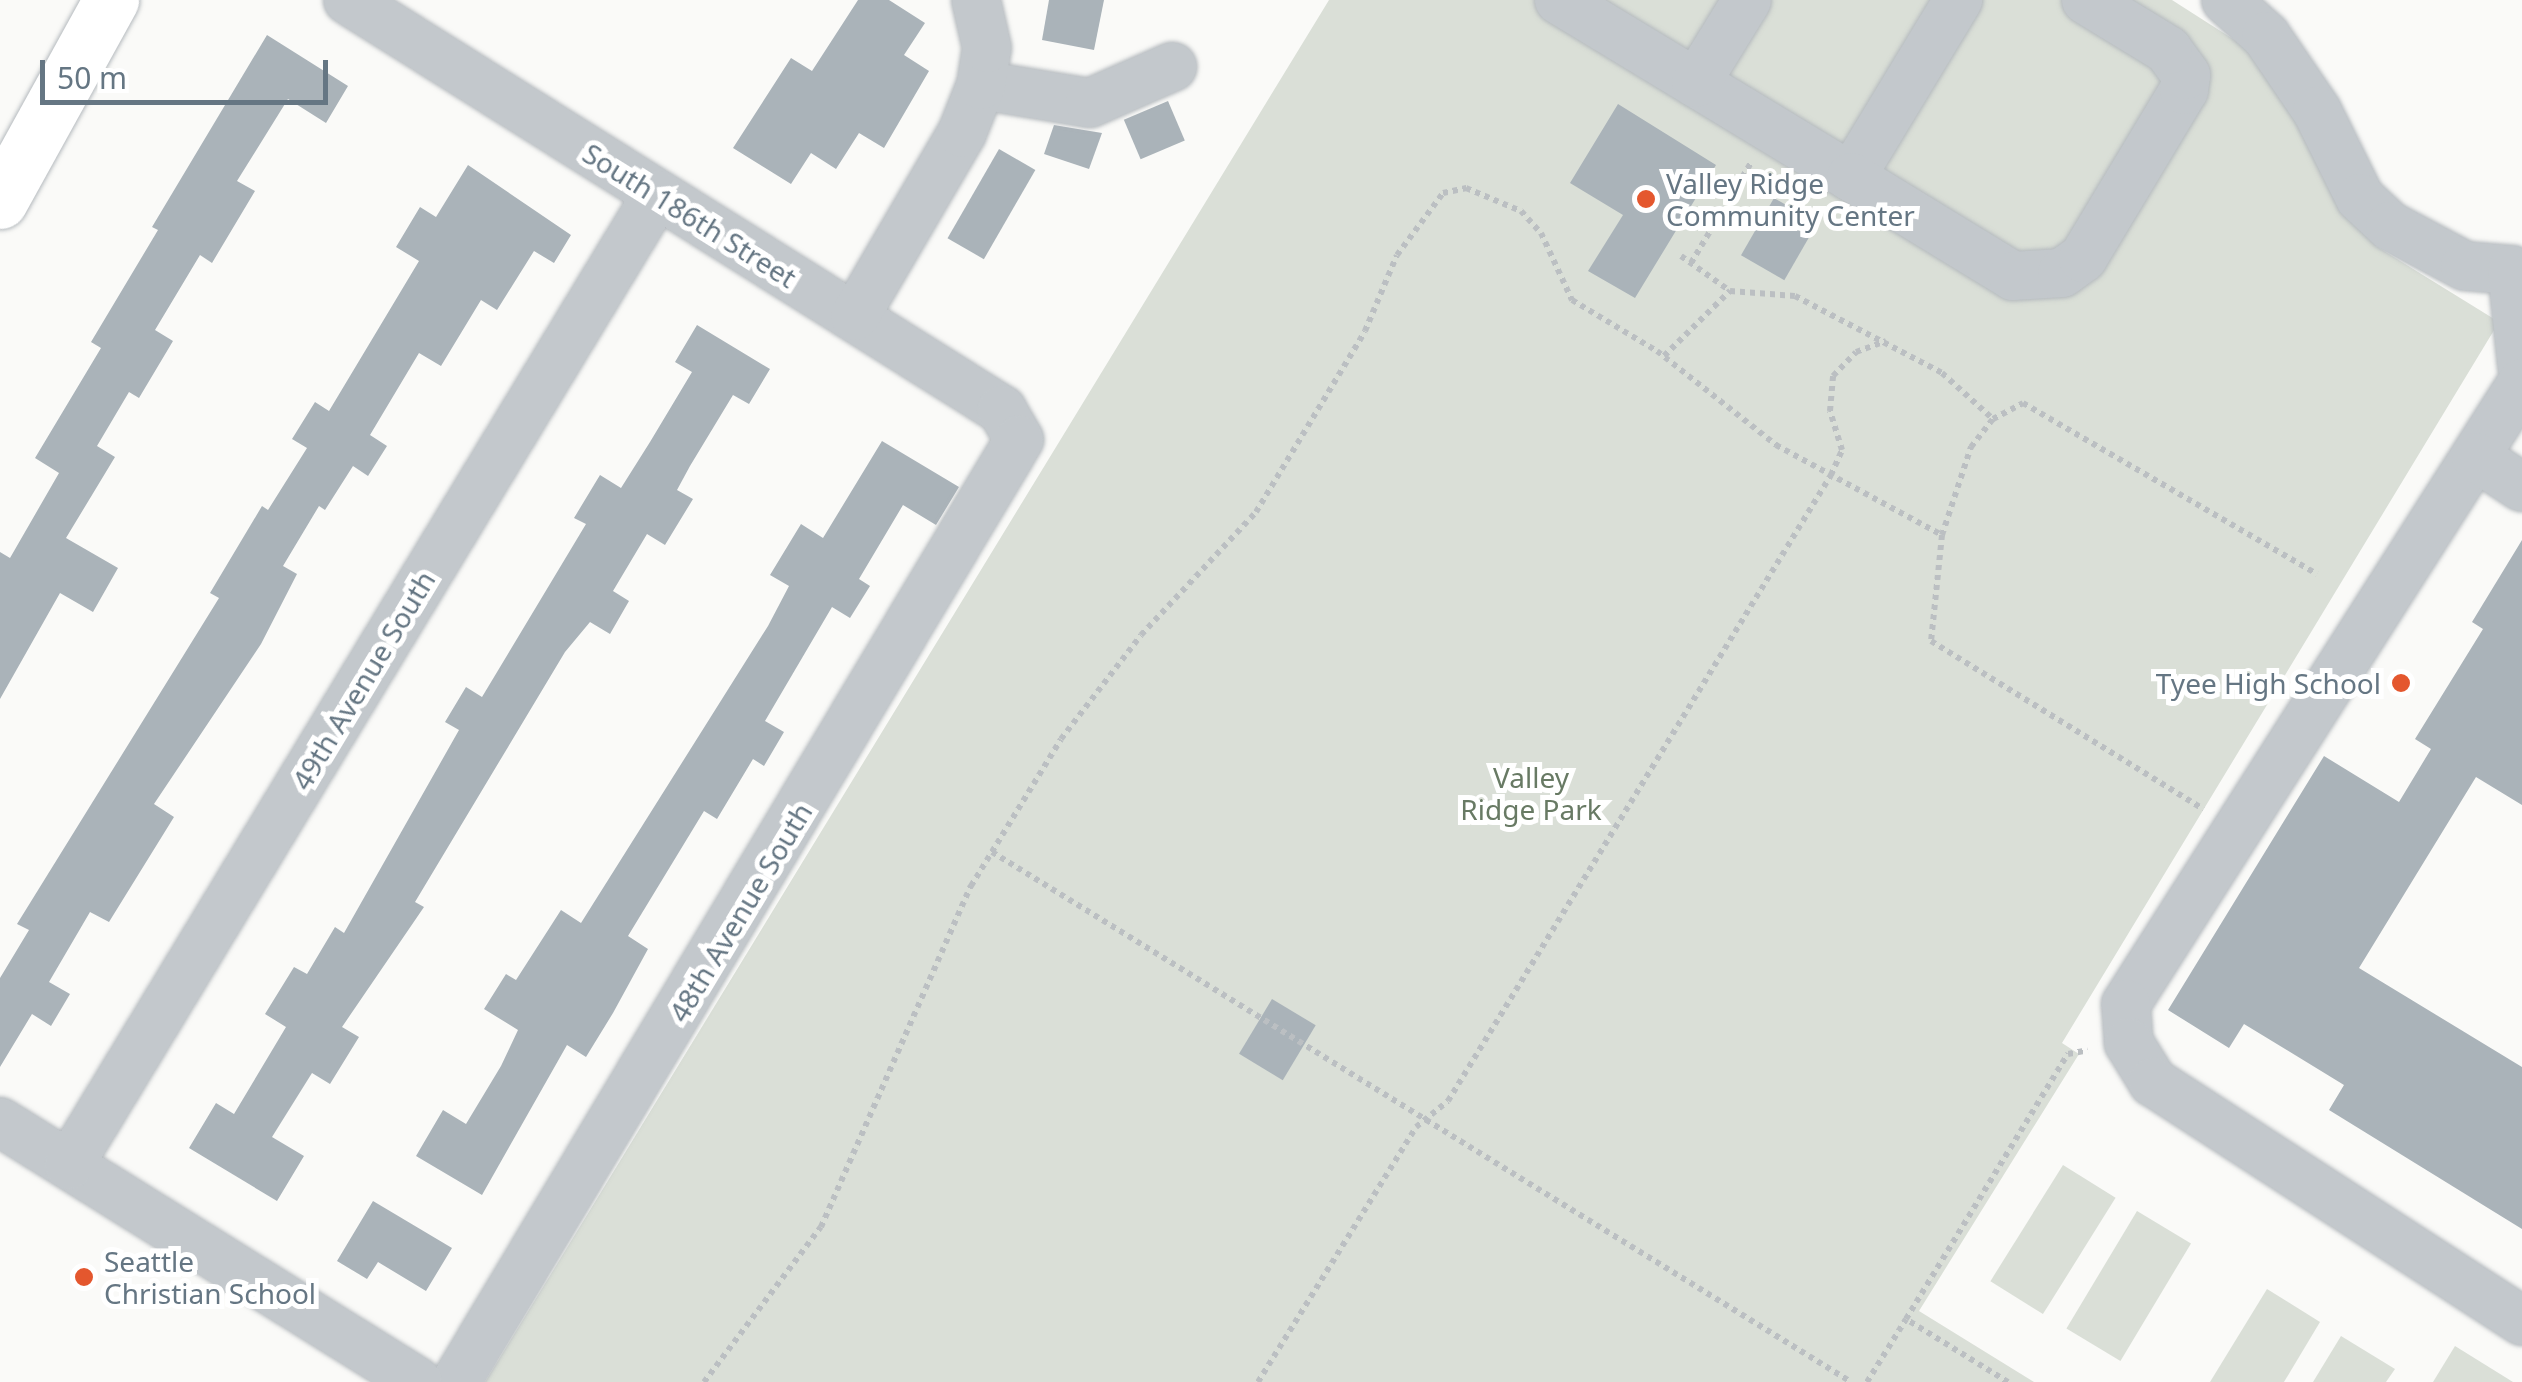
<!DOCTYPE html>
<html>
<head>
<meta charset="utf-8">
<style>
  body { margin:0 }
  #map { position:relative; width:2522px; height:1382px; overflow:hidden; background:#fafaf8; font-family:"Noto Sans",sans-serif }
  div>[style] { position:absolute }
  .green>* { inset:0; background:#dadfd7; transform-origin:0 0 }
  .building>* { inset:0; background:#aab3b9; transform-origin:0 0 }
  .path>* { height:6px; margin-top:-3px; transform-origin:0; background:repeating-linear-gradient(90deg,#bbbfc2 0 5px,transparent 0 10px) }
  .roads { filter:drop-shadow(0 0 2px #b5babe) drop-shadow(0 0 2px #b5babe) }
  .minor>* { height:48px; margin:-24px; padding:0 24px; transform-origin:24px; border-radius:24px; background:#c3c8cc }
  .major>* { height:55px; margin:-27.5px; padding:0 27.5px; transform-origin:27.5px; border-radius:27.5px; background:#fff }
  .dots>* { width:28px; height:28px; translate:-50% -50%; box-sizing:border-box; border:5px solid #fff; border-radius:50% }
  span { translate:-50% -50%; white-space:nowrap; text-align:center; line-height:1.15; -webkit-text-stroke:10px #fff; paint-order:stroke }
  .poi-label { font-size:28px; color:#657683 }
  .left { translate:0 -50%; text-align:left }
  .right { translate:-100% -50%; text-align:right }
  .street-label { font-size:28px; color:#657683 }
  .park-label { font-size:28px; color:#687a64 }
  .scale { position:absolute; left:40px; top:60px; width:288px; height:45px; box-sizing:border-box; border:5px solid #657683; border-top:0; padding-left:12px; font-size:30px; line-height:35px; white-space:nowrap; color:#657683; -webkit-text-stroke:8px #fff; paint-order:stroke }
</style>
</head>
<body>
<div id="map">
  <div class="green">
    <div style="clip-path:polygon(1329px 0,2172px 0,2258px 55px,2376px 246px,2499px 322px,2062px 1043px,2079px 1054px,1919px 1311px,2034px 1382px,485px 1382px)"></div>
    <div style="left:2063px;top:1165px;width:62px;height:137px;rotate:32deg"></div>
    <div style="left:2137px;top:1211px;width:63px;height:137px;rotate:31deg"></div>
    <div style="clip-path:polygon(2267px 1289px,2320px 1322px,2284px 1382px,2210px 1382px)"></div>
    <div style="clip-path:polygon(2341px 1336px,2395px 1369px,2386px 1382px,2313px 1382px)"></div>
    <div style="clip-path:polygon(2455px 1346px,2513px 1382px,2433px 1382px)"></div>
  </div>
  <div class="building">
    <div style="clip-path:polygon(858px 0,889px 0,925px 23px,904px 55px,929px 71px,884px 148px,859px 133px,836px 169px,811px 153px,791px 184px,733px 148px,791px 58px,812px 71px)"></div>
    <div style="clip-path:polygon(1049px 0,1104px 0,1094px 50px,1042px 40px)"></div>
    <div style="clip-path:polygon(267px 35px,348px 86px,326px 123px,288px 99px,237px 181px,255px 191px,212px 263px,200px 255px,155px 330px,173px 341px,139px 398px,129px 392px,97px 446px,115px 457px,66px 538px,118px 568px,93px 612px,60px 593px,0 699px,0 552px,10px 558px,59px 473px,35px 458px,101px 348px,91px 342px,158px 230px,152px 227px)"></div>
    <div style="left:1168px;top:101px;width:43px;height:48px;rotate:67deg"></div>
    <div style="clip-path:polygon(1618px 104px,1716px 165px,1635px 298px,1588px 271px,1623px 215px,1570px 183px)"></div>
    <div style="clip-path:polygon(1054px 125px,1102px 133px,1089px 169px,1044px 154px)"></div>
    <div style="left:999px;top:149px;width:42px;height:103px;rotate:30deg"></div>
    <div style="clip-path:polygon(468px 165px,571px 235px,554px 263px,534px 251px,497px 310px,481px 300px,441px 366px,419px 353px,370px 435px,387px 446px,368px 476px,353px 466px,325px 510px,319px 506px,283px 566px,297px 574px,261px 644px,154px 804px,174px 817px,109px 922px,90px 912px,49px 982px,70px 994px,51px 1026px,32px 1014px,0 1067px,0 978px,29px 930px,17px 924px,219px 598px,210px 593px,262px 506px,268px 510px,307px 448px,292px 439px,315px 402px,329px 411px,419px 261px,396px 247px,420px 207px,436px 217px)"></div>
    <div style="left:1774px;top:198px;width:50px;height:66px;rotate:30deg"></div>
    <div style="clip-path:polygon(697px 325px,770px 369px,749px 404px,733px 395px,690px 466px,677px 490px,693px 499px,665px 545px,647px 534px,613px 591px,629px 601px,610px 634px,590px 622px,565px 652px,415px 902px,424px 907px,342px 1027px,359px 1037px,330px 1084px,312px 1073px,272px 1137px,304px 1156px,277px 1201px,189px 1148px,216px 1103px,234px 1114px,286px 1027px,265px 1014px,294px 967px,307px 974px,335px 927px,344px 933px,459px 730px,445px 722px,466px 687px,482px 697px,586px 524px,574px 518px,600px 475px,621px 488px,650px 442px,692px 372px,675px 362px)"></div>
    <div style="clip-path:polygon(882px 441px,959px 487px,936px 525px,903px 505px,859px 579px,870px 586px,850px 618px,832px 607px,765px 721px,784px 732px,764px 766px,753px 759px,717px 819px,704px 811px,628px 936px,648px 949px,613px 1013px,586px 1057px,567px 1045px,482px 1195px,416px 1156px,443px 1110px,466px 1124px,501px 1066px,518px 1030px,484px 1009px,506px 974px,516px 980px,561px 910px,581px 923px,768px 626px,789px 586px,770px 575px,801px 524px,823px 538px)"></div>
    <div style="clip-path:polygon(2522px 540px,2522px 805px,2476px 777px,2359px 968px,2522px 1067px,2522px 1229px,2329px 1110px,2344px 1085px,2244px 1024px,2229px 1048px,2168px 1010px,2324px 756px,2399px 802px,2431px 749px,2415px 739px,2483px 629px,2472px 622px)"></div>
    <div style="left:1272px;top:999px;width:51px;height:64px;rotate:31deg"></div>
    <div style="clip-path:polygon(373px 1201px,452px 1248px,426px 1291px,378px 1262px,367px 1279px,337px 1261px)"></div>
  </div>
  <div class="path">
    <div style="left:1681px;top:256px;width:60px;rotate:35.5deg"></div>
    <div style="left:1691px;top:263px;width:119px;rotate:-59.1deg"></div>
    <div style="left:1664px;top:356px;width:93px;rotate:-44.6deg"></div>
    <div style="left:1730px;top:291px;width:65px;rotate:4.4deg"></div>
    <div style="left:1795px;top:296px;width:166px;rotate:27.6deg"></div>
    <div style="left:1942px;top:373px;width:69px;rotate:42deg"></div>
    <div style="left:1942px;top:535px;width:93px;rotate:-71.8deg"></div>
    <div style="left:1971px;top:447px;width:36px;rotate:-52deg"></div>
    <div style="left:1993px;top:419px;width:34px;rotate:-28deg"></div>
    <div style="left:2023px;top:403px;width:340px;rotate:30.2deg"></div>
    <div style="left:992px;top:852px;width:1009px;rotate:31.67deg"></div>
    <div style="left:704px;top:1382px;width:194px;rotate:-53deg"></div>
    <div style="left:821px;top:1227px;width:373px;rotate:-66.3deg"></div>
    <div style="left:971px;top:886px;width:172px;rotate:-58.5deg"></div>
    <div style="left:1061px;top:739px;width:131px;rotate:-52.4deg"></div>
    <div style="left:1141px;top:635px;width:168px;rotate:-46.9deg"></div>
    <div style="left:1256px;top:512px;width:211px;rotate:-58.9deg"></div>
    <div style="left:1365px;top:331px;width:82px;rotate:-67.2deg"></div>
    <div style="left:1397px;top:255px;width:77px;rotate:-53.4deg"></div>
    <div style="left:1443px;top:193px;width:24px;rotate:-12deg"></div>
    <div style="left:1466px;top:188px;width:60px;rotate:22.7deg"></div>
    <div style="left:1521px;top:211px;width:30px;rotate:48deg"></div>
    <div style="left:1541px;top:233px;width:74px;rotate:65.2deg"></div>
    <div style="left:1572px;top:300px;width:99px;rotate:31deg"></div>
    <div style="left:1657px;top:351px;width:152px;rotate:38.3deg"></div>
    <div style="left:1776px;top:445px;width:189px;rotate:28.5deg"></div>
    <div style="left:1942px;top:535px;width:107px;rotate:95.9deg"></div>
    <div style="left:1931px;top:641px;width:320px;rotate:31.7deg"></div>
    <div style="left:1258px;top:1382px;width:300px;rotate:-58.2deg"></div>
    <div style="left:1416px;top:1127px;width:41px;rotate:-39.1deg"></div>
    <div style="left:1448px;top:1101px;width:734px;rotate:-58.54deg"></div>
    <div style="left:1831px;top:475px;width:27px;rotate:-66deg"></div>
    <div style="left:1842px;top:450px;width:41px;rotate:-107.1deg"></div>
    <div style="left:1830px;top:411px;width:35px;rotate:-85deg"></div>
    <div style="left:1833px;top:376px;width:33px;rotate:-46deg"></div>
    <div style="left:1856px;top:352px;width:32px;rotate:-20deg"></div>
    <div style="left:1867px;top:1382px;width:74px;rotate:-58.2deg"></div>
    <div style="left:2008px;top:1382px;width:120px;rotate:-148.3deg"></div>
    <div style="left:1906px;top:1319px;width:311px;rotate:-58.6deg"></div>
    <div style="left:2068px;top:1054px;width:20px;rotate:-11deg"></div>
  </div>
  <div class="roads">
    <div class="minor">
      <div style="left:348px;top:0;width:772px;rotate:32.08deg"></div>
      <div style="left:1002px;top:410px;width:34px;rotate:60deg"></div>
      <div style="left:1019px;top:440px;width:1097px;rotate:120.87deg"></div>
      <div style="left:1559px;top:0;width:341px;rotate:31.2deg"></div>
      <div style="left:1851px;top:177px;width:207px;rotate:-58.8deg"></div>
      <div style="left:2226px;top:0;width:54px;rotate:42deg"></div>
      <div style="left:2266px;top:36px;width:91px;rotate:55.8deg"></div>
      <div style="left:2317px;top:111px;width:97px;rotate:63.7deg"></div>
      <div style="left:2360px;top:198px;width:41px;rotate:43deg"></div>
      <div style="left:2390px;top:226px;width:85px;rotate:28.1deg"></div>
      <div style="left:2465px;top:266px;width:47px;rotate:4.9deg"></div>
      <div style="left:1696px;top:83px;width:97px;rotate:-58.4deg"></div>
      <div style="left:981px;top:85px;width:110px;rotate:9.4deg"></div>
      <div style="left:1090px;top:103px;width:90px;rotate:-23.7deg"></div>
      <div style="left:1851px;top:177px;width:190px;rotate:31.4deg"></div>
      <div style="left:2013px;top:276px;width:49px;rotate:-3.5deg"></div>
      <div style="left:2062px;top:273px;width:26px;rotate:-36deg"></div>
      <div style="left:2083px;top:258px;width:196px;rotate:-59deg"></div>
      <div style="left:2184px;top:90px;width:15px;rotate:-82deg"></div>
      <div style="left:2186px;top:75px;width:31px;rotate:-126deg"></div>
      <div style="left:2168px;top:50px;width:96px;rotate:-148.6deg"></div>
      <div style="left:2512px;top:270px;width:96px;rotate:84deg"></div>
      <div style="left:855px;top:316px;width:212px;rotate:-59.7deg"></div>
      <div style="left:962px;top:133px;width:52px;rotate:-68.4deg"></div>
      <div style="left:981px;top:85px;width:37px;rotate:-81deg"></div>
      <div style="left:987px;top:48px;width:49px;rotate:-102.9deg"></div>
      <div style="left:2522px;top:383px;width:737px;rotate:122.52deg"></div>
      <div style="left:2126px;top:1004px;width:39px;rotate:86deg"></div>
      <div style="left:2129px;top:1043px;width:46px;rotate:58.4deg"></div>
      <div style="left:2153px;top:1082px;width:440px;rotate:32.9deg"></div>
      <div style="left:2476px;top:457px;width:55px;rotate:33.1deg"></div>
      <div style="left:0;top:1122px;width:492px;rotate:31.9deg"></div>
      <div style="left:69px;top:1165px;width:1134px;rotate:-58.78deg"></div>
    </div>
    <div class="major">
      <div style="left:0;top:201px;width:230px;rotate:-61.1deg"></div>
    </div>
  </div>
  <div class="dots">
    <div style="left:1646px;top:199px;background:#e4572e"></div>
    <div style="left:2401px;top:683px;background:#e4572e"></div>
    <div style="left:84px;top:1277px;background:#e4572e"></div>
  </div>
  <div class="poi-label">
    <span class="left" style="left:1666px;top:199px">Valley Ridge<br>Community Center</span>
    <span class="right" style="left:2381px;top:683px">Tyee High School</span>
    <span class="left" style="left:104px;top:1277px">Seattle<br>Christian School</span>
  </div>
  <div class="street-label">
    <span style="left:690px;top:215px;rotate:32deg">South 186th Street</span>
    <span style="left:363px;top:680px;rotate:-59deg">49th Avenue South</span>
    <span style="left:740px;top:912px;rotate:-59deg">48th Avenue South</span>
  </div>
  <div class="park-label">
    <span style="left:1531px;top:793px">Valley<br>Ridge Park</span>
  </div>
  <div class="scale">50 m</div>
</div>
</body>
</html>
